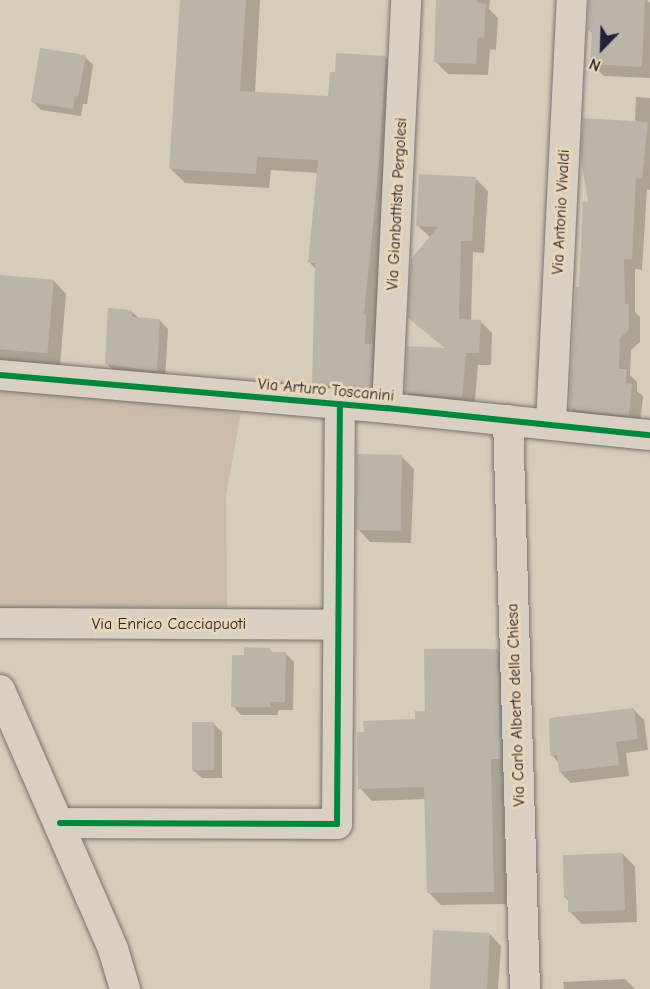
<!DOCTYPE html>
<html>
<head>
<meta charset="utf-8">
<style>
  body { margin:0 }
  #map { position:relative; width:650px; height:989px; overflow:hidden; background:#d6ccba; font-family:"Comic Neue",sans-serif }
  div>[style] { position:absolute }
  .green>* { inset:0; background:#cabca9 }
  .shadow>* { inset:0; background:#0003 }
  .building>* { inset:0; background:#bbb4a9; transform-origin:0 0 }
  .roads { filter:drop-shadow(0 0 2px #777370) drop-shadow(0 0 2px #777370) }
  .street>* { height:30px; margin:-15px; padding:0 15px; transform-origin:15px; border-radius:15px; background:#d8d0c3 }
  .cycleway>* { height:6px; margin:-3px; padding:0 3px; transform-origin:3px; border-radius:3px; background:#00873e }
  span { translate:-50% -50%; white-space:nowrap; text-align:center; line-height:1.15; -webkit-text-stroke:6px #e9d6b4; paint-order:stroke }
  .street-label { font-size:16px; color:#22223b }
  .north { position:absolute; left:572px; top:18px; width:60px; height:60px; -webkit-text-stroke:4px #e9d6b4; paint-order:stroke; rotate:203deg; font-size:16px; font-weight:700; line-height:24px; text-align:center; color:#22223b }
  .north::after { content:''; display:block; margin:auto; width:21px; height:27px; background:#22223b; clip-path:polygon(50% 0,100% 100%,50% 72%,0 100%) }
</style>
</head>
<body>
<div id="map">
  <div class="green">
    <div style="clip-path:polygon(0 388px,59px 391px,241px 413px,226px 495px,227px 607px,0 608px)"></div>
  </div>
  <div class="shadow">
    <div style="clip-path:polygon(181px 0,260px 0,255px 93px,329px 98px,385px 57px,399px 71px,384px 403px,327px 398px,313px 384px,316px 269px,309px 262px,318px 173px,271px 170px,269px 188px,185px 183px,170px 168px)"></div>
    <div style="clip-path:polygon(438px 0,490px 0,489px 9px,498px 18px,496px 50px,490px 49px,488px 75px,448px 74px,435px 61px)"></div>
    <div style="clip-path:polygon(590px 0,647px 0,650px 3px,650px 78px,604px 76px,592px 64px,593px 34px,589px 30px)"></div>
    <div style="clip-path:polygon(85px 57px,93px 65px,87px 104px,83px 104px,81px 116px,41px 110px,32px 101px)"></div>
    <div style="clip-path:polygon(636px 97px,650px 98px,650px 190px,647px 189px,642px 270px,635px 269px,635px 312px,640px 317px,640px 342px,631px 350px,630px 375px,637px 382px,637px 391px,643px 396px,640px 426px,582px 420px,571px 409px,589px 203px,638px 122px,635px 120px)"></div>
    <div style="clip-path:polygon(476px 179px,488px 191px,484px 253px,473px 252px,471px 321px,480px 321px,492px 333px,491px 365px,478px 365px,474px 410px,419px 404px,407px 392px,450px 354px,431px 238px,418px 226px)"></div>
    <div style="clip-path:polygon(0 276px,54px 281px,66px 294px,60px 365px,0 360px)"></div>
    <div style="clip-path:polygon(131px 311px,140px 319px,159px 320px,168px 329px,165px 379px,115px 372px,106px 363px)"></div>
    <div style="clip-path:polygon(401px 456px,414px 469px,411px 543px,370px 542px,358px 529px)"></div>
    <div style="clip-path:polygon(269px 649px,273px 653px,285px 653px,294px 662px,293px 710px,278px 710px,278px 715px,241px 715px,233px 706px,246px 657px)"></div>
    <div style="clip-path:polygon(497px 650px,510px 663px,513px 771px,503px 771px,506px 904px,441px 905px,429px 893px,426px 799px,372px 801px,360px 788px,416px 721px)"></div>
    <div style="clip-path:polygon(633px 709px,644px 720px,648px 750px,626px 753px,629px 776px,571px 783px,560px 772px,559px 763px,552px 755px)"></div>
    <div style="clip-path:polygon(214px 724px,222px 732px,222px 778px,202px 778px,193px 770px)"></div>
    <div style="clip-path:polygon(623px 854px,635px 867px,637px 922px,582px 924px,570px 912px,570px 902px,566px 898px)"></div>
    <div style="clip-path:polygon(490px 934px,501px 946px,498px 989px,432px 989px)"></div>
    <div style="clip-path:polygon(625px 979px,635px 989px,564px 989px,563px 982px)"></div>
  </div>
  <div class="building">
    <div style="clip-path:polygon(180px 0,246px 0,240px 91px,328px 96px,330px 72px,335px 72px,336px 53px,386px 56px,377px 186px,364px 314px,366px 313px,365px 344px,373px 344px,371px 389px,312px 384px,315px 263px,308px 263px,318px 160px,257px 157px,256px 174px,169px 169px)"></div>
    <div style="clip-path:polygon(436px 0,477px 0,477px 3px,486px 4px,484px 38px,478px 37px,476px 64px,434px 62px)"></div>
    <div style="clip-path:polygon(589px 0,645px 0,642px 67px,590px 64px,592px 31px,588px 31px)"></div>
    <div style="clip-path:polygon(40px 48px,86px 55px,78px 97px,75px 96px,73px 109px,31px 102px)"></div>
    <div style="clip-path:polygon(583px 118px,648px 122px,642px 179px,636px 178px,632px 259px,624px 259px,625px 304px,629px 304px,629px 330px,620px 338px,619px 369px,627px 369px,626px 383px,632px 384px,629px 416px,569px 409px,576px 287px,579px 287px,583px 201px,588px 202px,581px 158px)"></div>
    <div style="clip-path:polygon(419px 174px,476px 177px,472px 241px,461px 241px,459px 319px,481px 320px,479px 353px,466px 353px,462px 398px,405px 393px,407px 346px,445px 348px,408px 318px,411px 259px,438px 227px,416px 226px)"></div>
    <div style="left:0;top:275px;width:54px;height:74px;rotate:5deg"></div>
    <div style="clip-path:polygon(108px 308px,132px 310px,132px 317px,160px 319px,157px 371px,105px 364px)"></div>
    <div style="left:357px;top:454px;width:45px;height:76px;rotate:1deg"></div>
    <div style="clip-path:polygon(244px 647px,270px 648px,270px 652px,286px 652px,285px 702px,270px 702px,270px 707px,231px 707px,232px 655px,244px 655px)"></div>
    <div style="clip-path:polygon(424px 649px,498px 649px,501px 759px,491px 759px,494px 892px,427px 893px,424px 787px,358px 789px,357px 732px,364px 732px,363px 721px,415px 719px,415px 711px,425px 711px)"></div>
    <div style="clip-path:polygon(634px 708px,638px 739px,616px 742px,619px 765px,559px 772px,557px 755px,550px 756px,549px 718px)"></div>
    <div style="left:192px;top:722px;width:22px;height:48px"></div>
    <div style="clip-path:polygon(623px 853px,625px 910px,568px 912px,568px 898px,564px 898px,563px 855px)"></div>
    <div style="left:433px;top:930px;width:57px;height:59px;rotate:3deg"></div>
  </div>
  <div class="roads">
    <div class="street">
      <div style="left:0;top:375px;width:388px;rotate:4.9deg"></div>
      <div style="left:387px;top:408px;width:264px;rotate:5.9deg"></div>
      <div style="left:387px;top:408px;width:408px;rotate:-87.3deg"></div>
      <div style="left:508px;top:420px;width:569px;rotate:88.29deg"></div>
      <div style="left:551px;top:424px;width:425px;rotate:-87.2deg"></div>
      <div style="left:0;top:623px;width:338px;rotate:0.3deg"></div>
      <div style="left:0;top:690px;width:283px;rotate:66.4deg"></div>
      <div style="left:113px;top:949px;width:42px;rotate:73.3deg"></div>
      <div style="left:60px;top:823px;width:277px;rotate:0.2deg"></div>
      <div style="left:337px;top:824px;width:420px;rotate:-89.6deg"></div>
    </div>
  </div>
  <div class="cycleway">
    <div style="left:0;top:375px;width:388px;rotate:4.9deg"></div>
    <div style="left:387px;top:408px;width:264px;rotate:5.9deg"></div>
    <div style="left:60px;top:823px;width:277px;rotate:0.2deg"></div>
    <div style="left:337px;top:824px;width:420px;rotate:-89.6deg"></div>
  </div>
  <div class="street-label">
    <span style="left:397px;top:204px;rotate:-87deg">Via Gianbattista Pergolesi</span>
    <span style="left:561px;top:212px;rotate:-87deg">Via Antonio Vivaldi</span>
    <span style="left:326px;top:390px;rotate:5deg">Via Arturo Toscanini</span>
    <span style="left:169px;top:624px">Via Enrico Cacciapuoti</span>
    <span style="left:516px;top:705px;rotate:-92deg">Via Carlo Alberto della Chiesa</span>
  </div>
  <div class="north">N</div>
</div>
</body>
</html>
